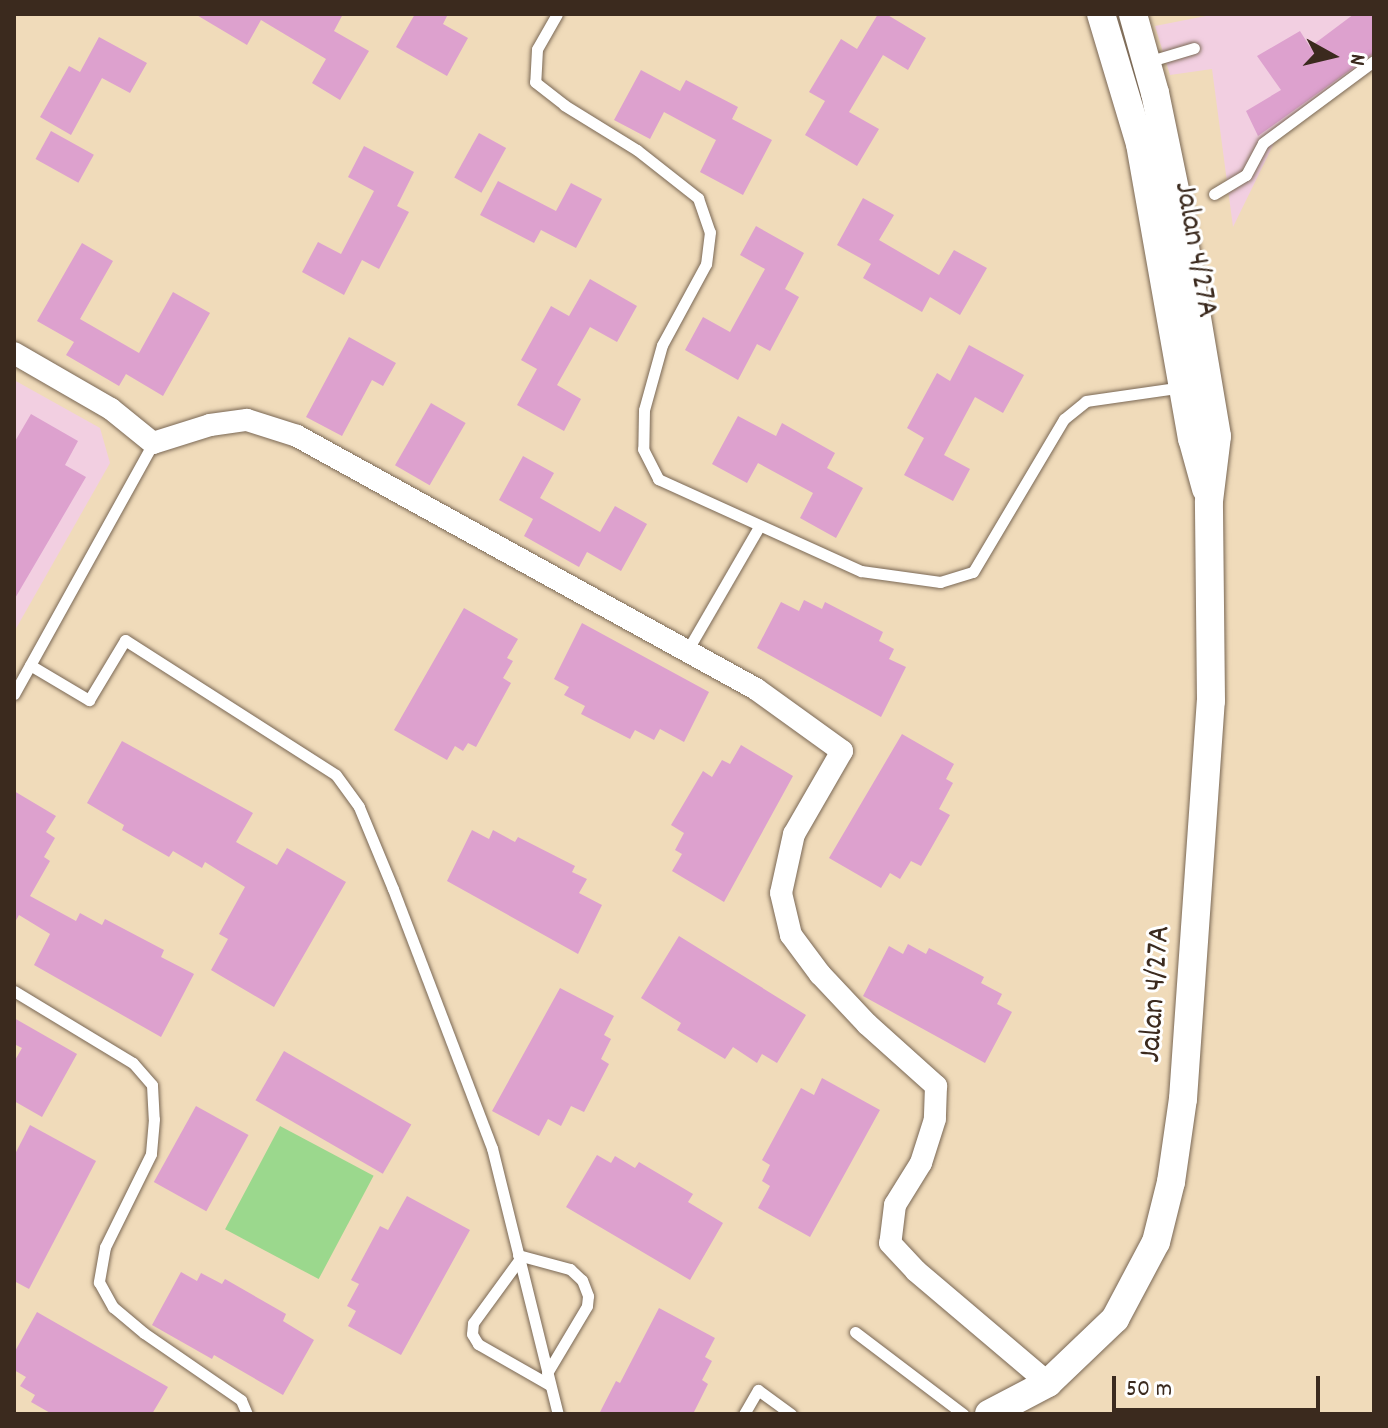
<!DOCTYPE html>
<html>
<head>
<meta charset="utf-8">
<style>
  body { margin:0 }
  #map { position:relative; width:1388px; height:1428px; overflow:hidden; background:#f0dbba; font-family:Dekko,sans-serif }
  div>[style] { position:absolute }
  .built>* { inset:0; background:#f2cfe1 }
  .green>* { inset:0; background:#9bd88d; transform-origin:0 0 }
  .building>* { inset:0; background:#dda1ce; transform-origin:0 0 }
  .roads { filter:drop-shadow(0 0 2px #7a6855) drop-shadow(0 0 2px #7a6855) }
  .service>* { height:11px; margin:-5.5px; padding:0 5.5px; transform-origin:5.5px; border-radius:5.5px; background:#fff }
  .minor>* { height:22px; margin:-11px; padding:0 11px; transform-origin:11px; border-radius:11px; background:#fff }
  .tertiary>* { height:28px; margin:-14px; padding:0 14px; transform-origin:14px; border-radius:14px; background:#fff }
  span { translate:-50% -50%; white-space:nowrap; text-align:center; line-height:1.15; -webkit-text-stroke:6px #fff; paint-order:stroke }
  .street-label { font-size:32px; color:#3b2a1e }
  .frame { position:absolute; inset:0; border:16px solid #3b2a1e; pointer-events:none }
  .north { position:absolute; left:1292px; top:16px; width:80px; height:80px; -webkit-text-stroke:6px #fff; paint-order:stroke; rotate:98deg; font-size:22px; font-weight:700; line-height:32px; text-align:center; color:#3b2a1e }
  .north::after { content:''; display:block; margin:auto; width:28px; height:36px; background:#3b2a1e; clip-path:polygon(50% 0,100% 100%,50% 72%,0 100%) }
  .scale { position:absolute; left:1112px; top:1376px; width:208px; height:36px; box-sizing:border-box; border:4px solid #3b2a1e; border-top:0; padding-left:10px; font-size:24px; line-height:28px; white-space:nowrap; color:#3b2a1e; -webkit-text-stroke:6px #fff; paint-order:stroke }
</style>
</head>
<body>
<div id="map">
  <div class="built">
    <div style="clip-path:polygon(1216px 14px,1374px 14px,1374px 69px,1276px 139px,1233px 227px,1212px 69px,1170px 75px,1155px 26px)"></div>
    <div style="clip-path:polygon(14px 380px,100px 428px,110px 463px,14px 632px)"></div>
  </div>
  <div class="green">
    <div style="left:280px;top:1126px;width:106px;height:117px;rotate:28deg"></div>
  </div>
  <div class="building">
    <div style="clip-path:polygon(195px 14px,343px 14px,334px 31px,369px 51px,340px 100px,312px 83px,326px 59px,261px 20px,247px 45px)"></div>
    <div style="clip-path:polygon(415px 14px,448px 14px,443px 24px,468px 38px,447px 76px,396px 47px)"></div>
    <div style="clip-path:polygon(878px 14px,886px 14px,926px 38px,908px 70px,883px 55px,849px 112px,879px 129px,857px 166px,805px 135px,825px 101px,809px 92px,841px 39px,857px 49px)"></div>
    <div style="clip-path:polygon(1354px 14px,1374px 14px,1374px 53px,1258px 136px,1246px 111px,1281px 90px,1257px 56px,1300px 31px,1310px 47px)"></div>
    <div style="clip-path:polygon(99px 37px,147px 63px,130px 93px,102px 78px,71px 135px,40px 117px,69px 66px,80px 72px)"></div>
    <div style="clip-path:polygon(641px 70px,680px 91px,686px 80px,738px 107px,732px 119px,772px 140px,743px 195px,700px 172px,716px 140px,664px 112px,650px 139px,614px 120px)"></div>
    <div style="left:51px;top:131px;width:49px;height:32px;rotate:29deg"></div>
    <div style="left:479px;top:133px;width:31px;height:51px;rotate:29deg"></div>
    <div style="clip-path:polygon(364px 146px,414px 172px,397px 206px,409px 212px,379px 269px,362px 260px,344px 295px,302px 272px,318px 242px,341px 254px,374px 191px,348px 177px)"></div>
    <div style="clip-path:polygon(498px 181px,556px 211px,571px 183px,602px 199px,576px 248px,541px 230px,534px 243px,480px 215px)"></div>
    <div style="clip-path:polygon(863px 198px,894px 215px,879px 240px,939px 275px,954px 250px,987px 268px,960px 315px,930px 297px,922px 312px,863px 278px,871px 264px,837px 245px)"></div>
    <div style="clip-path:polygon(756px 226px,804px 253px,785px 289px,799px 297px,770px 351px,757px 344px,738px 380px,685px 350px,703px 317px,730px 332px,765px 269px,740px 255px)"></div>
    <div style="clip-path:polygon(82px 243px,113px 261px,80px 319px,139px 353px,173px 292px,210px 313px,163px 396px,126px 374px,119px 386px,66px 355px,74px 342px,37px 321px)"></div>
    <div style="clip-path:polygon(590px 279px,637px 306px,617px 342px,590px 327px,557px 385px,581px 399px,564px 431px,517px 405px,537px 369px,521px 360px,551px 306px,569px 316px)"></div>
    <div style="clip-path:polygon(349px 337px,396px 363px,383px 386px,372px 380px,342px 436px,306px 417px)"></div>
    <div style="clip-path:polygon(969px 345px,1024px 375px,1003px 413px,975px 397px,944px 455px,970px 469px,953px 501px,904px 475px,924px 438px,907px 428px,937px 373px,950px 381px)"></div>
    <div style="left:431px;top:403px;width:40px;height:72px;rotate:30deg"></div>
    <div style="clip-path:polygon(31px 414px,78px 441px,65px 465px,86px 477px,14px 600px,14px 443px)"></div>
    <div style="clip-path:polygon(738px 416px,776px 436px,782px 423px,835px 453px,827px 468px,863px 488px,836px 538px,800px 518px,813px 493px,758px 463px,747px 483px,712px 464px)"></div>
    <div style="clip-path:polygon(523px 456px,554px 473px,540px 498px,600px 532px,615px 506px,647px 524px,621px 571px,587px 552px,579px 567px,524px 536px,533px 519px,499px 500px)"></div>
    <div style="clip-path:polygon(804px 600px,822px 609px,825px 602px,883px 632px,879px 641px,894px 649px,889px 659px,906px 667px,881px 717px,757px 648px,781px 602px,799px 611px)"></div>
    <div style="clip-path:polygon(464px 608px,518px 639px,507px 658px,513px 661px,503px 678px,511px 683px,476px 747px,468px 743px,463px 751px,455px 746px,447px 760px,394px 730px)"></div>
    <div style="clip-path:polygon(582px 623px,709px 692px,684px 742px,660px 729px,654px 740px,635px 730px,630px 739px,581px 714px,585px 706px,564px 695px,569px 687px,554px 679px)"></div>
    <div style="clip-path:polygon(902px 734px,954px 764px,946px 779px,953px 783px,939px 809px,950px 815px,921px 866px,911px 861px,900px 879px,890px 873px,881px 888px,829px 858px)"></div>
    <div style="clip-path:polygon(122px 741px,253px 813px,236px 842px,277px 865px,287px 848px,346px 882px,274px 1007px,211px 970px,228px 939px,219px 934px,245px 887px,205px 862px,202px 868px,173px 851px,169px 857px,122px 830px,124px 825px,87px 803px)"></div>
    <div style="clip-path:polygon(741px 745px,793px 776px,724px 902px,672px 871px,682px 854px,675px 850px,684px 833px,671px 825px,703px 771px,712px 777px,722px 760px,730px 764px)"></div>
    <div style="clip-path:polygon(14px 791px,56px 816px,46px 832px,55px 838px,44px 857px,50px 861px,30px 896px,76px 921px,80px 913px,102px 925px,105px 919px,164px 950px,161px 957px,194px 974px,161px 1037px,34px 965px,50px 934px,19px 915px,14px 924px)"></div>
    <div style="clip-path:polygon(472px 830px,489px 839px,493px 830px,515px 842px,518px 837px,575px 866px,572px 872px,587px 879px,579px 893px,602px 905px,578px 954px,447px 881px)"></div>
    <div style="clip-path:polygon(679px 936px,806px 1015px,777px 1063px,762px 1054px,757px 1063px,733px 1047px,725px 1059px,677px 1030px,681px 1023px,641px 998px)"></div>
    <div style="clip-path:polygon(908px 944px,926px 954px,929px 948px,984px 977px,981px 983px,1002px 994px,997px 1004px,1012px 1012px,985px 1063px,863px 996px,889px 946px,903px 954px)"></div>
    <div style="clip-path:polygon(560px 988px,614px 1016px,604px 1035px,611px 1039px,601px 1059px,609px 1064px,584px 1112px,571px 1106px,561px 1126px,548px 1119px,539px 1136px,492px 1111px)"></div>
    <div style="clip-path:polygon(14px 1018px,77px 1054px,42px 1117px,14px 1101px,14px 1062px,22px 1048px,14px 1044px)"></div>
    <div style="left:284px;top:1051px;width:147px;height:57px;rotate:30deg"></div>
    <div style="clip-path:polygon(822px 1078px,880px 1110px,810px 1237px,758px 1208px,770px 1186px,762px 1181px,770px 1165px,762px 1160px,801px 1088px,814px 1095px)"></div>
    <div style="left:196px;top:1106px;width:60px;height:87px;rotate:29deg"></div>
    <div style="clip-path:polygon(30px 1125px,96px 1161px,29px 1289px,14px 1281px,14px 1156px)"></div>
    <div style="clip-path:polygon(597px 1155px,611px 1163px,615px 1156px,635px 1168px,639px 1162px,693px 1194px,688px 1202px,723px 1223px,690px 1280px,566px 1207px)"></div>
    <div style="clip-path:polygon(407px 1196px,470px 1230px,401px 1355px,348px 1326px,356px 1311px,347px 1306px,359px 1284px,351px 1280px,380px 1226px,388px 1230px)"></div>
    <div style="clip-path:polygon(181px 1272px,197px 1281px,201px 1273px,222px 1284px,225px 1279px,286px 1314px,283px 1321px,314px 1340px,283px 1395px,214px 1355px,212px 1359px,152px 1325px)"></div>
    <div style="clip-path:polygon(659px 1308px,715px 1338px,705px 1357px,712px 1361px,702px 1380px,708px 1384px,693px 1414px,599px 1414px,616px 1381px,620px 1383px)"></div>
    <div style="clip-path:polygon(37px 1312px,168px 1387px,152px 1414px,52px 1414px,31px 1402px,35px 1395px,20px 1386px,26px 1377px,14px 1370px,14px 1353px)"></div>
  </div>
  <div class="roads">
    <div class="service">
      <div style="left:557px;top:14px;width:40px;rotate:119.7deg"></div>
      <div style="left:537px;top:49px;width:33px;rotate:93deg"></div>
      <div style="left:535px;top:82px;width:37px;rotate:38deg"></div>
      <div style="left:564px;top:105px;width:86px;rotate:31.7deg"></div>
      <div style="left:637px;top:150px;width:78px;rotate:38.2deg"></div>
      <div style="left:698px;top:198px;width:36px;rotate:71deg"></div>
      <div style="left:710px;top:232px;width:32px;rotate:97deg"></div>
      <div style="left:706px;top:264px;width:92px;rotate:118.5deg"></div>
      <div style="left:662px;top:345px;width:67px;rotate:105.5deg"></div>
      <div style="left:644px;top:410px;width:39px;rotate:91deg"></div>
      <div style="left:643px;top:449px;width:34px;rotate:63deg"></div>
      <div style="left:658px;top:479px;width:223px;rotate:24.4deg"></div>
      <div style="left:861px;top:571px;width:80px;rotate:7.9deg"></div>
      <div style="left:940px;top:582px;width:34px;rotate:-17deg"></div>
      <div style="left:973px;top:572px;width:178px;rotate:-59.3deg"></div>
      <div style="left:1064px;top:419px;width:28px;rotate:-39deg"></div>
      <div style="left:1086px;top:401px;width:98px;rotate:-8.2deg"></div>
      <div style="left:1147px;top:62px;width:49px;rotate:-16.6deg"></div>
      <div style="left:1214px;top:194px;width:37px;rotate:-31deg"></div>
      <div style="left:1246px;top:175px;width:36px;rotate:-62deg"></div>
      <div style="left:1263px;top:143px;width:138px;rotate:-36.5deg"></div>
      <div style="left:687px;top:651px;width:143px;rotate:-59.9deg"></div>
      <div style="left:30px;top:665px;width:69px;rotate:30.7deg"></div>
      <div style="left:89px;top:700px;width:70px;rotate:-59deg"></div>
      <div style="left:125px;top:640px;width:250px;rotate:32.6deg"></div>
      <div style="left:336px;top:775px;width:39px;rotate:54deg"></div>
      <div style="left:359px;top:807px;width:89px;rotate:67.5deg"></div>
      <div style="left:393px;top:889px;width:277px;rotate:69.1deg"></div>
      <div style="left:492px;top:1148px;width:274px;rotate:76.1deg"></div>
      <div style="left:14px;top:694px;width:287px;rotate:-61deg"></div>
      <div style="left:14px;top:991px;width:139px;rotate:31.2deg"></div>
      <div style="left:133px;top:1063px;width:29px;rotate:49deg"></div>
      <div style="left:152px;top:1085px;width:34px;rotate:87deg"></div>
      <div style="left:154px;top:1119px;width:35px;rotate:95deg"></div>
      <div style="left:151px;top:1154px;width:104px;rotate:116.3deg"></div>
      <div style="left:105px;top:1247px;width:36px;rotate:100deg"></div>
      <div style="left:99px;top:1282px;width:29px;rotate:61deg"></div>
      <div style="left:113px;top:1307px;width:40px;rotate:40deg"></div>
      <div style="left:144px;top:1333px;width:118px;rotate:34.6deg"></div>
      <div style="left:241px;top:1400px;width:15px;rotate:67deg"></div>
      <div style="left:518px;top:1255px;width:54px;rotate:15.1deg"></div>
      <div style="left:570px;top:1269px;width:16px;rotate:43deg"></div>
      <div style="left:582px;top:1280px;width:17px;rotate:69deg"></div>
      <div style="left:588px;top:1296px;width:10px;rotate:96deg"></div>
      <div style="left:587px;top:1306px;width:78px;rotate:120.8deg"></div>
      <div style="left:519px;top:1260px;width:78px;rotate:126.1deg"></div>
      <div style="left:473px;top:1323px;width:11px;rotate:95deg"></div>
      <div style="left:472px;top:1334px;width:12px;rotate:59deg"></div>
      <div style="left:478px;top:1344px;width:83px;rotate:29.7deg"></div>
      <div style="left:855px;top:1332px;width:136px;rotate:37.2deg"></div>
      <div style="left:744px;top:1414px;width:28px;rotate:-60deg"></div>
      <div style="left:758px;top:1390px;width:41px;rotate:36deg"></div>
    </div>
    <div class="minor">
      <div style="left:14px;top:353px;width:112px;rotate:30deg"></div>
      <div style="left:111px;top:409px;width:54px;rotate:39deg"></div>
      <div style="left:153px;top:443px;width:60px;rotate:-17.5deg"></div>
      <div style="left:210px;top:425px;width:37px;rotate:-8deg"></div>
      <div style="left:247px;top:420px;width:52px;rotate:17.7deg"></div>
      <div style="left:297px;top:436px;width:524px;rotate:28.86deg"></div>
      <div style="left:756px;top:689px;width:106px;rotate:35.8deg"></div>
      <div style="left:842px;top:751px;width:96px;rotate:120deg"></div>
      <div style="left:794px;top:834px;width:60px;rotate:102.4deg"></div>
      <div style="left:781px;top:893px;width:43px;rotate:76.6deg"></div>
      <div style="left:791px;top:935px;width:49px;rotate:53.4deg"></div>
      <div style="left:820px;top:974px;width:69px;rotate:46.8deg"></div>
      <div style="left:867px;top:1024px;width:93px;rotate:41.9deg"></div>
      <div style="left:936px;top:1086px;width:33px;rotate:92deg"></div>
      <div style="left:935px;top:1119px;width:46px;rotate:107.7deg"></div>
      <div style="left:921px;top:1163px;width:49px;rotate:121.8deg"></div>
      <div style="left:895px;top:1205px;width:38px;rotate:97deg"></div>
      <div style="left:890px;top:1243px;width:38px;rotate:47deg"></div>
      <div style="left:916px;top:1271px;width:173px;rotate:40.3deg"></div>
    </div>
    <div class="tertiary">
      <div style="left:1101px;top:14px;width:136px;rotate:73.3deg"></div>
      <div style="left:1140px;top:144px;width:299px;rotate:80deg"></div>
      <div style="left:1192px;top:438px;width:53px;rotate:74.6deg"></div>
      <div style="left:989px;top:1414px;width:67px;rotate:-27.7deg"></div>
      <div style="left:1048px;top:1383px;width:93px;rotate:-43.7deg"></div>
      <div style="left:1115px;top:1319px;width:87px;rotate:-62deg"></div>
      <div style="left:1156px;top:1242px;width:62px;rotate:-76deg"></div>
      <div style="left:1171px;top:1182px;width:84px;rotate:-81.8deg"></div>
      <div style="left:1183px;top:1099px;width:399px;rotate:-86deg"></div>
      <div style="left:1211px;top:701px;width:200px;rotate:-90.6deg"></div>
      <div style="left:1209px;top:501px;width:65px;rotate:-83deg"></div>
      <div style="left:1217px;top:436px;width:240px;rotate:-99.6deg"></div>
      <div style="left:1177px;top:199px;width:108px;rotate:-101.7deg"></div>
      <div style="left:1155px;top:93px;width:82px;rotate:-105.6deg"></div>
    </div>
  </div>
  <div class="street-label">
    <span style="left:1194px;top:250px;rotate:80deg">Jalan 4/27A</span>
    <span style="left:1157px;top:994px;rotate:-86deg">Jalan 4/27A</span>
  </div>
  <div class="frame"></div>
  <div class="north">N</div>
  <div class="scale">50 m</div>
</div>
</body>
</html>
